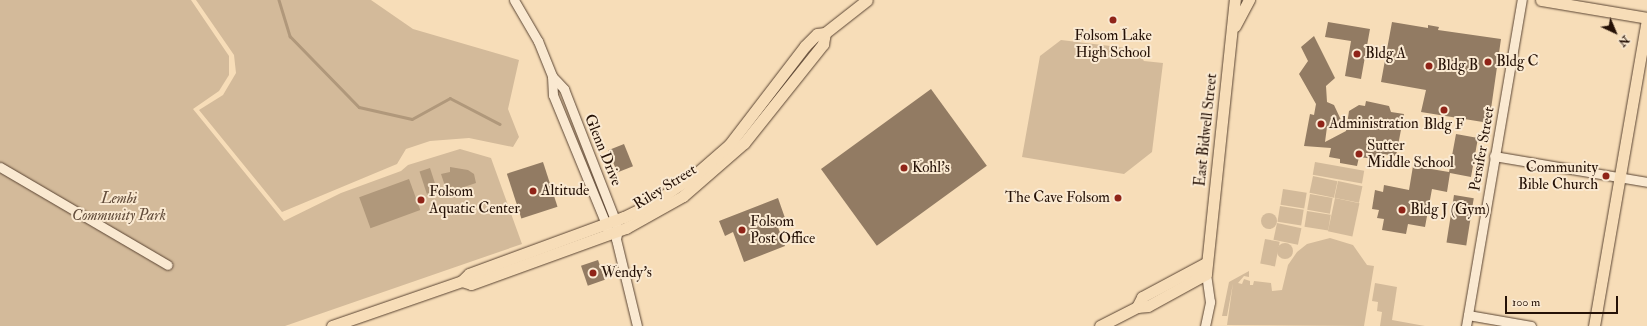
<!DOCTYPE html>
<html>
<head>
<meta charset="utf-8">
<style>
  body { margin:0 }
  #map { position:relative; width:1647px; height:326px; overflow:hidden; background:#f7ddb8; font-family:"IM FELL Double Pica",serif }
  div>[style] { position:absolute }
  .green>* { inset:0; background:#d3ba9a; transform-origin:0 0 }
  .round { border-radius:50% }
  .water>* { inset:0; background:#b0987b; transform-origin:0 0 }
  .stream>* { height:2.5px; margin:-1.25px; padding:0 1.25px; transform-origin:1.25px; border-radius:1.25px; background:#b0987b }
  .building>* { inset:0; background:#927b63; transform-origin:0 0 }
  .roads { filter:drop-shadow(0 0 1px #5a4432) drop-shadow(0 0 1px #5a4432) }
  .minor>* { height:9px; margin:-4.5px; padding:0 4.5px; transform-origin:4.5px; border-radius:4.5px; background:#fae9d1 }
  .major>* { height:11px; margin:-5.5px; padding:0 5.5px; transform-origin:5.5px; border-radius:5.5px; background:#f7ddb8 }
  .dots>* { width:11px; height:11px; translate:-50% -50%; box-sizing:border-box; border:2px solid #fae9d1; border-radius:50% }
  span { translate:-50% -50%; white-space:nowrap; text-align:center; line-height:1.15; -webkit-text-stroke:4px #fae9d1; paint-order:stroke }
  .poi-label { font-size:15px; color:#251106 }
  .left { translate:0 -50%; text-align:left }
  .right { translate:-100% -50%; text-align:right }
  .street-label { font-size:15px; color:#251106 }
  .park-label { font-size:15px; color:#624c3a; font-style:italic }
  .north { position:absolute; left:1595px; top:12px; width:40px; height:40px; -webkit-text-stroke:3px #fae9d1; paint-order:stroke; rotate:136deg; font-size:11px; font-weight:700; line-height:16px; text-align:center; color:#251106 }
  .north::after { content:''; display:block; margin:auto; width:14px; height:18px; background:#251106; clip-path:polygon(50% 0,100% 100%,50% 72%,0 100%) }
  .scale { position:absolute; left:1505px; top:296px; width:113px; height:18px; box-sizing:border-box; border:2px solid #251106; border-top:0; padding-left:5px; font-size:12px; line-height:14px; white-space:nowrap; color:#251106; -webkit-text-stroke:3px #fae9d1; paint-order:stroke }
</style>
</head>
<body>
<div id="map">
  <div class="green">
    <div style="clip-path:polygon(0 0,191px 0,229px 56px,229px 75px,219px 91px,193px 109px,284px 221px,341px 193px,401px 171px,408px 165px,460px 149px,491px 158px,522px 244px,285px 326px,0 326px)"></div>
    <div style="clip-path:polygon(196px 0,371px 0,413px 29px,519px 60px,508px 109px,519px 137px,513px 147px,469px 138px,430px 141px,406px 149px,397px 164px,282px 212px,199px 110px,223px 95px,236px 73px,234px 55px)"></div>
    <div style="clip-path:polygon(1061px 40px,1135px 49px,1144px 61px,1163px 63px,1152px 152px,1124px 174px,1022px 157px,1040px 56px)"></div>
    <div style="left:1315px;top:162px;width:50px;height:13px;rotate:10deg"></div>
    <div style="left:1313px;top:176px;width:25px;height:17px;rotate:12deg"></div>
    <div style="left:1338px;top:181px;width:25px;height:17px;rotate:12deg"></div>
    <div style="left:1283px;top:189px;width:24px;height:16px;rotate:9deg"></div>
    <div style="left:1310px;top:194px;width:23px;height:16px;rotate:10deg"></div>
    <div style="left:1335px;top:198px;width:25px;height:34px;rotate:12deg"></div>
    <div style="left:1280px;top:206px;width:24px;height:16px;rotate:9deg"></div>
    <div style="left:1307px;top:211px;width:24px;height:16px;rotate:9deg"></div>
    <div class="round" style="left:1261px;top:213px;width:16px;height:16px"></div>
    <div style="left:1277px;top:223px;width:25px;height:17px;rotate:12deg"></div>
    <div style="clip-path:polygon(1330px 238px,1353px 245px,1367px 265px,1374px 266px,1364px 326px,1227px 325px,1233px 283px,1227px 316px,1222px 316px,1229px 282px,1249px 271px,1249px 277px,1244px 276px,1238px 283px,1242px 284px,1244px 279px,1250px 281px,1250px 285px,1253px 285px,1254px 281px,1271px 283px,1272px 291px,1282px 290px,1288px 265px,1297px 252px,1307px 244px)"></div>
    <div style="left:1265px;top:239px;width:15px;height:25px;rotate:11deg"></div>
    <div class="round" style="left:1277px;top:243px;width:16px;height:16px"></div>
    <div style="clip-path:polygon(1375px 283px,1397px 287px,1392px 320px,1425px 326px,1380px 326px,1382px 312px,1377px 311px,1378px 302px,1372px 301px)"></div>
  </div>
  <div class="water">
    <div style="clip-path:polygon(450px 167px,468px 170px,474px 174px,476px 183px,455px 190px,453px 186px,446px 189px,441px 174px,450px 172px)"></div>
    <div style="left:430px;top:168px;width:25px;height:11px;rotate:72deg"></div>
    <div style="left:409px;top:179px;width:33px;height:53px;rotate:70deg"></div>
  </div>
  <div class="stream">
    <div style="left:279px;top:0;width:38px;rotate:73deg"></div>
    <div style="left:290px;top:36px;width:99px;rotate:45.8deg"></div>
    <div style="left:359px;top:107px;width:54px;rotate:12.8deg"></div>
    <div style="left:412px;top:119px;width:43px;rotate:-28.9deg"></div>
    <div style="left:450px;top:98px;width:56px;rotate:27.5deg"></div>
  </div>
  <div class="building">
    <div style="clip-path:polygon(1328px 22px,1370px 29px,1361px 79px,1345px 76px,1351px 41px,1325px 37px)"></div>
    <div style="clip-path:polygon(1392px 22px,1428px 28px,1428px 25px,1439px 27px,1438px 30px,1501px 39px,1489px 123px,1421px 112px,1426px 90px,1381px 82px)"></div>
    <div style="clip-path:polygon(1314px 36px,1335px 78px,1326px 86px,1327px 102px,1334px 105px,1341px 120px,1327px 127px,1325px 142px,1346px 131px,1349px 111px,1359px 105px,1365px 106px,1366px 101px,1389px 106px,1391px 112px,1404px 114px,1396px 156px,1383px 154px,1382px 160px,1359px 157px,1357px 166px,1340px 163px,1340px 159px,1329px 157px,1331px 148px,1304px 146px,1310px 114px,1314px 115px,1316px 104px,1299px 74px,1308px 61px,1301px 47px)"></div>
    <div style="left:931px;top:89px;width:95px;height:136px;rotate:54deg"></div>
    <div style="clip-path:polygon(1456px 134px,1478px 138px,1471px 177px,1450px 173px,1447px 192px,1432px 189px,1425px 227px,1408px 224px,1406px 234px,1382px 230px,1384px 219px,1377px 218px,1379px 210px,1372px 209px,1375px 190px,1383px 192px,1384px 185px,1409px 190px,1413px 166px,1449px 172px)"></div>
    <div style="left:624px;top:144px;width:24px;height:17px;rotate:68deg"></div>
    <div style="left:543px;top:162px;width:47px;height:38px;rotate:72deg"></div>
    <div style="left:1454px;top:195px;width:20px;height:48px;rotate:9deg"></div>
    <div style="clip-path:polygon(778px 198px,785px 218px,776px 222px,785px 246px,744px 262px,733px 232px,725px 236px,719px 221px)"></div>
    <div style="left:598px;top:260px;width:21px;height:18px;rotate:71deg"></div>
  </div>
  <div class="roads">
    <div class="minor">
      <div style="left:514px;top:0;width:48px;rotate:59.7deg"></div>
      <div style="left:538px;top:41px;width:38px;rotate:68deg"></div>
      <div style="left:552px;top:76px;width:18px;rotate:47deg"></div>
      <div style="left:564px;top:89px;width:141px;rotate:68.7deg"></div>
      <div style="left:615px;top:220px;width:10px;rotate:73deg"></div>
      <div style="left:618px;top:230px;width:9px;rotate:103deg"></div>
      <div style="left:616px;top:239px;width:89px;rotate:76.4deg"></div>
      <div style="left:552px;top:76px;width:19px;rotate:87deg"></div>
      <div style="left:553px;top:95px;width:145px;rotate:67.7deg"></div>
      <div style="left:1494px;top:156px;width:155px;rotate:9.6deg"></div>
      <div style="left:0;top:167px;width:194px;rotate:30.3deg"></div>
      <div style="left:1468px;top:315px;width:64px;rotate:9.9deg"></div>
      <div style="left:1205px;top:326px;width:25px;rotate:-78deg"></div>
      <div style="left:1210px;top:302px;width:28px;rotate:-98deg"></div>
      <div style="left:1466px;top:326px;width:331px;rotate:-80.3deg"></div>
    </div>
    <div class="major">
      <div style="left:1541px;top:0;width:108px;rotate:9.6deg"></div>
      <div style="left:1235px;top:26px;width:30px;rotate:-62deg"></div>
      <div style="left:462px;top:281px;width:9px;rotate:18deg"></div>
      <div style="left:471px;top:284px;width:165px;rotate:-19.9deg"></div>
      <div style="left:626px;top:228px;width:65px;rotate:-29.3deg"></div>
      <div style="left:683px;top:196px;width:81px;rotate:-41deg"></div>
      <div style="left:744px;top:143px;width:127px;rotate:-51.4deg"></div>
      <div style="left:823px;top:44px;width:11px;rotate:-80deg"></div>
      <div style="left:825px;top:33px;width:53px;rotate:-38.2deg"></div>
      <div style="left:1137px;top:307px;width:11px;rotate:-63deg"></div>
      <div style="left:1142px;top:297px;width:72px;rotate:-28deg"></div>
      <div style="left:332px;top:326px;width:138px;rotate:-19.1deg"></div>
      <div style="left:462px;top:281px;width:10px;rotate:-45deg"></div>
      <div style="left:469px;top:274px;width:165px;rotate:-20.2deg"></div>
      <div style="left:624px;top:217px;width:32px;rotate:-26deg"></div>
      <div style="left:653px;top:203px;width:53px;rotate:-34.3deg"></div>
      <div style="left:697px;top:173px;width:43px;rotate:-41.2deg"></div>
      <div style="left:729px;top:145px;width:125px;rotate:-52.5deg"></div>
      <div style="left:805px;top:46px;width:17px;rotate:-45deg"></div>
      <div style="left:817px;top:34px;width:8px;rotate:-7deg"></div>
      <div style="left:1100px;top:326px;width:42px;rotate:-27.2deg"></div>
      <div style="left:1137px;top:307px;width:11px;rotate:-5deg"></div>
      <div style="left:1148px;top:306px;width:66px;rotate:-28.9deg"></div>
      <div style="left:1206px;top:274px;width:276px;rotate:-84deg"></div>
      <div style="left:1594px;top:326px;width:312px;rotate:-80.2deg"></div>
    </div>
  </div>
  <div class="dots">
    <div style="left:1113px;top:20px;background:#8f2418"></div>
    <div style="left:1357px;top:54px;background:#8f2418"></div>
    <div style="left:1488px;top:62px;background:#8f2418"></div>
    <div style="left:1429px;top:66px;background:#8f2418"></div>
    <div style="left:1444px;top:110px;background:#8f2418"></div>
    <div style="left:1321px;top:124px;background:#8f2418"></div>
    <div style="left:1359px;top:154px;background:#8f2418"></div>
    <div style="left:904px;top:168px;background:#8f2418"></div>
    <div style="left:1606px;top:176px;background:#8f2418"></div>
    <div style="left:533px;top:191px;background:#8f2418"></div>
    <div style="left:1118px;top:198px;background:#8f2418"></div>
    <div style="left:421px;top:200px;background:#8f2418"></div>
    <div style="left:1402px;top:210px;background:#8f2418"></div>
    <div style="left:742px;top:230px;background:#8f2418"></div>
    <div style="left:593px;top:273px;background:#8f2418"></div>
  </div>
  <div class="poi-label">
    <span style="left:1113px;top:44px">Folsom Lake<br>High School</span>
    <span class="left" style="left:1365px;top:54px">Bldg A</span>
    <span class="left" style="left:1496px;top:62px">Bldg C</span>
    <span class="left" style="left:1437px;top:66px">Bldg B</span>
    <span class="left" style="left:1329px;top:124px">Administration</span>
    <span style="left:1444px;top:125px">Bldg F</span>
    <span class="left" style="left:1367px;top:154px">Sutter<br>Middle School</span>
    <span class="right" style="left:1598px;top:176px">Community<br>Bible Church</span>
    <span class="left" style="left:912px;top:168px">Kohl's</span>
    <span class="left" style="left:429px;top:200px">Folsom<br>Aquatic Center</span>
    <span class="left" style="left:541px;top:191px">Altitude</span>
    <span class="right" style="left:1110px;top:198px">The Cave Folsom</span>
    <span class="left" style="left:1410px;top:210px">Bldg J (Gym)</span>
    <span class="left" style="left:750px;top:230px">Folsom<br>Post Office</span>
    <span class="left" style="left:601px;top:273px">Wendy's</span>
  </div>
  <div class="street-label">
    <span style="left:1206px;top:130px;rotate:-84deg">East Bidwell Street</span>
    <span style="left:1482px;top:149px;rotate:-80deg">Persifer Street</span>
    <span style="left:603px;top:150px;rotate:68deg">Glenn Drive</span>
    <span style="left:665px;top:187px;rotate:-32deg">Riley Street</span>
  </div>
  <div class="park-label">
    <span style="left:119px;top:207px">Lembi<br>Community Park</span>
  </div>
  <div class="north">N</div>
  <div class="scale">100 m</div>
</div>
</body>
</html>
